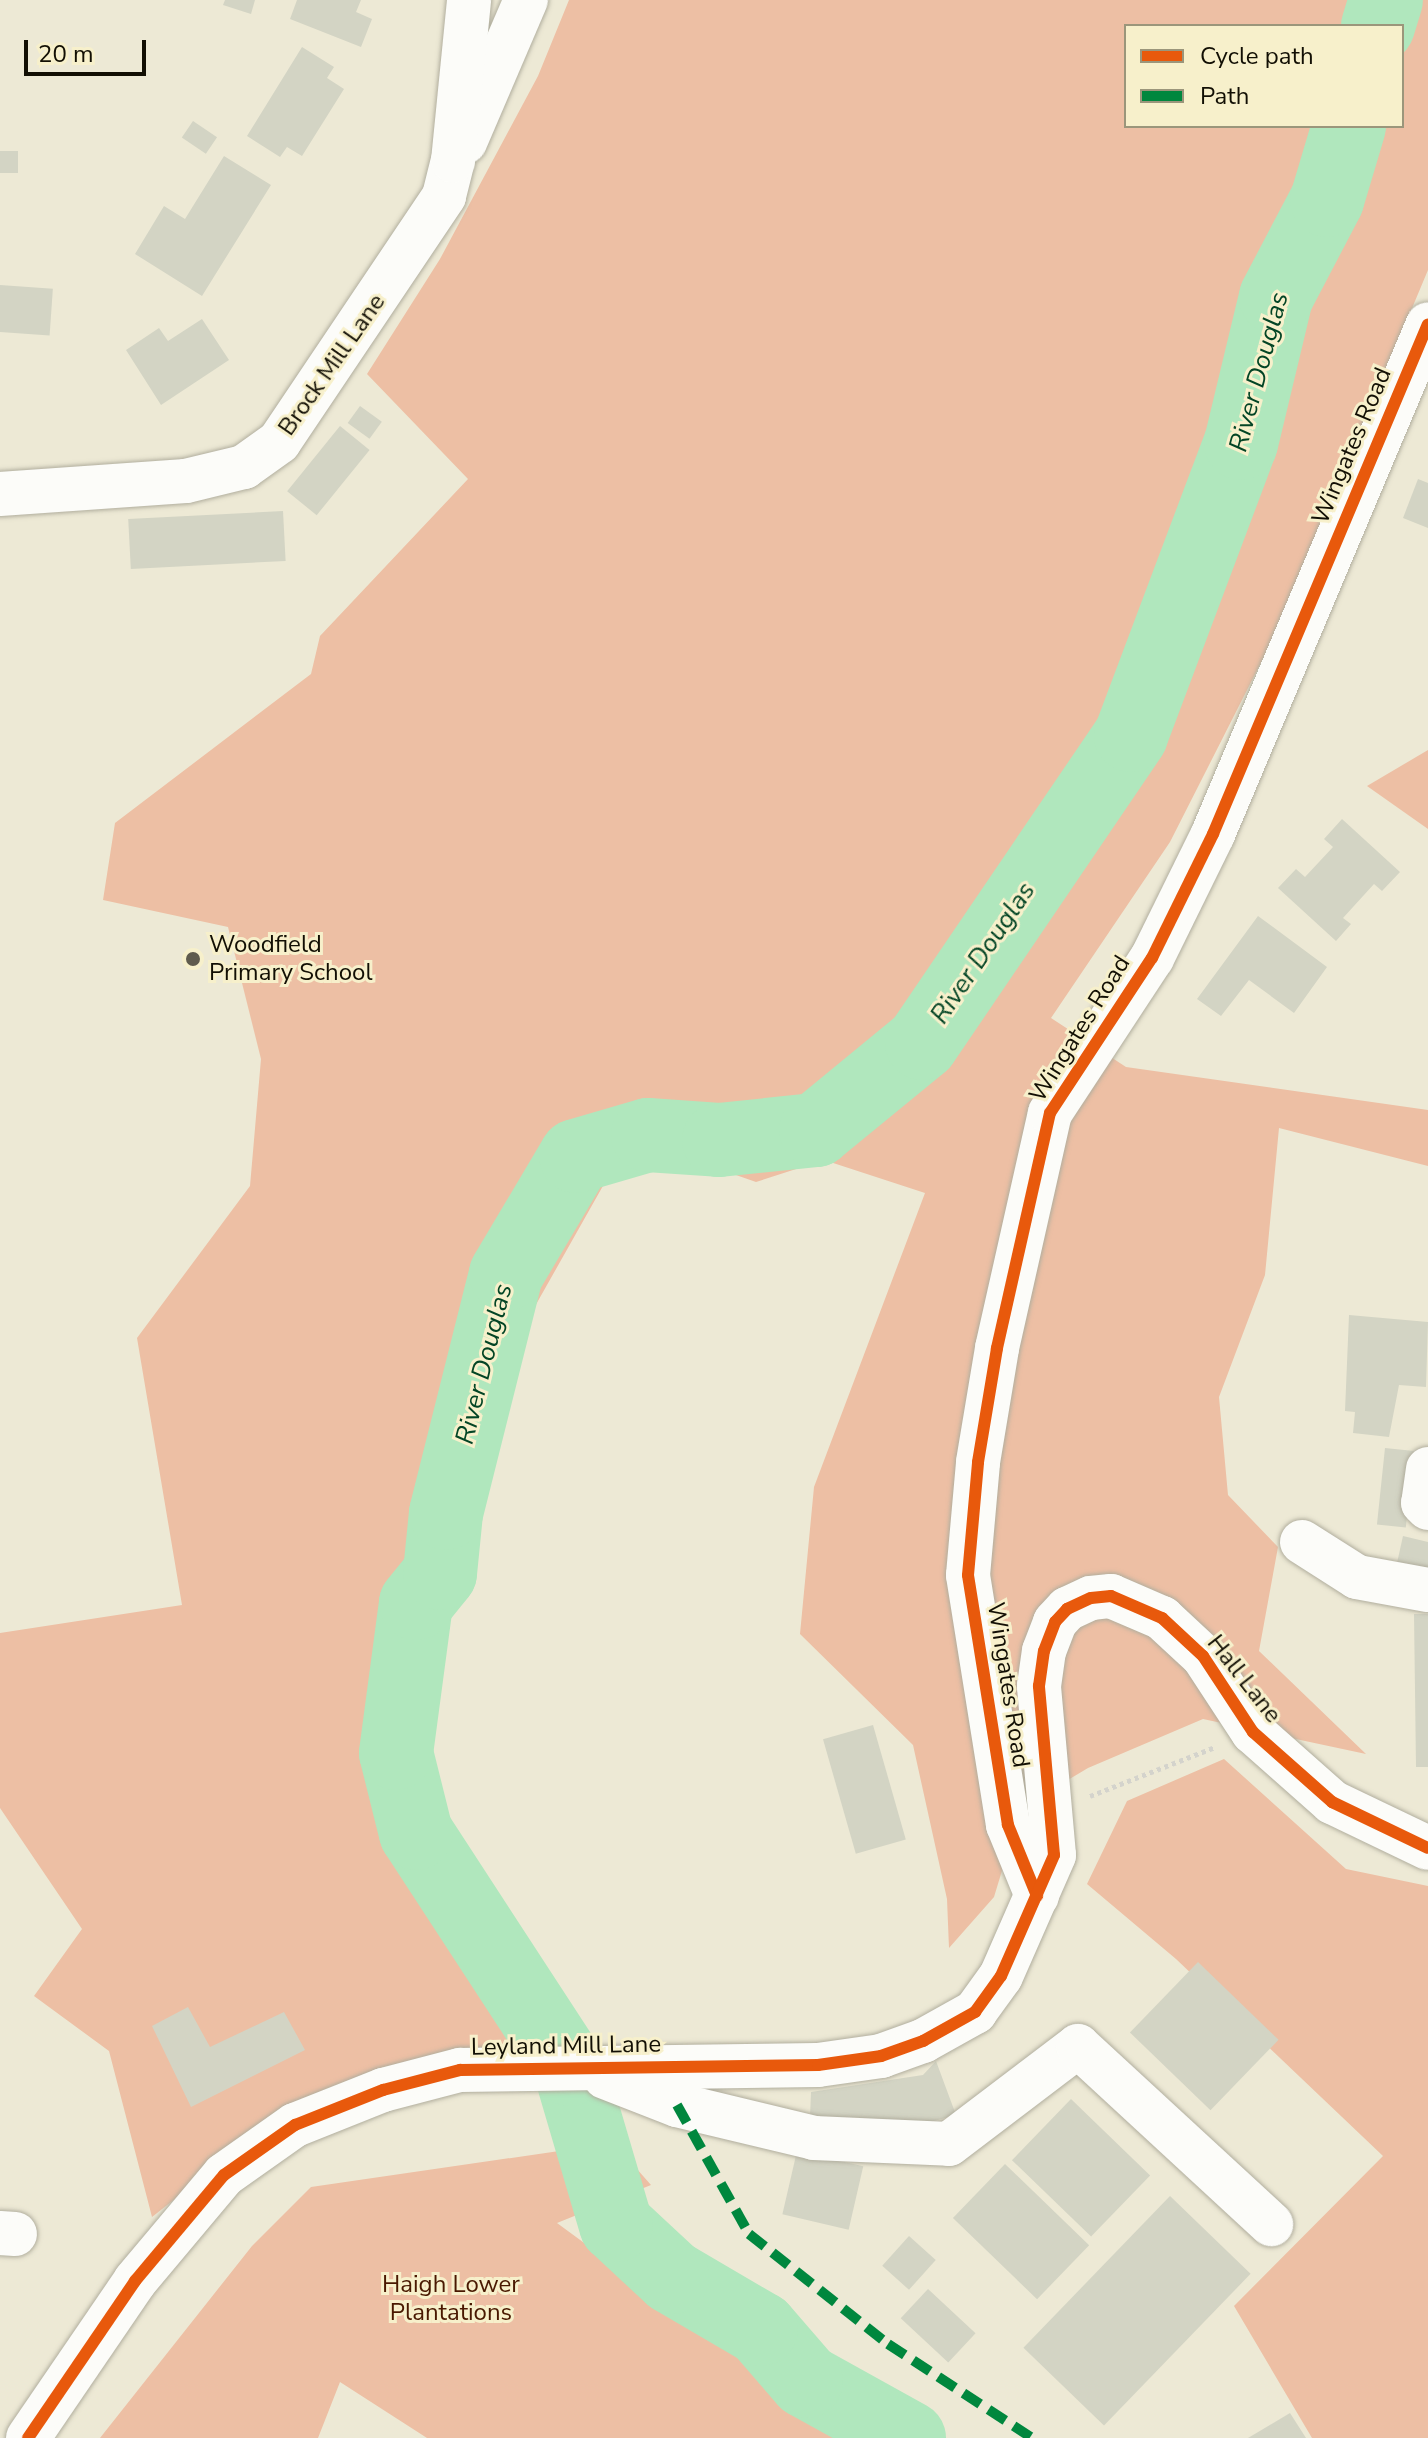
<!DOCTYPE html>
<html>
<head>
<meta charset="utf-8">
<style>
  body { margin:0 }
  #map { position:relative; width:1428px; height:2438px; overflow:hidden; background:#ede9d5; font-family:"Nunito Sans",sans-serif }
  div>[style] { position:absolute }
  .forest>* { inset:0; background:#edbfa4 }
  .river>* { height:74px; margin:-37px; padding:0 37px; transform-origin:37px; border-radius:37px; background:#b0e7bd }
  .building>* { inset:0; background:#d3d4c4; transform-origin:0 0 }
  .path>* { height:5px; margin-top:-2.5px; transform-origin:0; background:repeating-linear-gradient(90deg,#d4d3cc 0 4px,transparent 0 8px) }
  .roads { filter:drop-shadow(0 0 2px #b1ae9e) drop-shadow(0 0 2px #b1ae9e) }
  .minor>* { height:44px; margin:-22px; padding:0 22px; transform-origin:22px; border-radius:22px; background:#fcfcf9 }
  .quiet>* { height:10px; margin-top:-5px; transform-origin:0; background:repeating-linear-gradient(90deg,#00873e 0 20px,transparent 0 30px) }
  .cycleway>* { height:12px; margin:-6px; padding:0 6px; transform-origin:6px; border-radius:6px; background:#e8590c }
  .dots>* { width:22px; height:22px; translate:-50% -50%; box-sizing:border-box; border:4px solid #f7f0cb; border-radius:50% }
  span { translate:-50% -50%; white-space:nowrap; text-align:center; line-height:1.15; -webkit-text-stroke:6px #f7f0cb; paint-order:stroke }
  .street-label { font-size:24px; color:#120f04 }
  .poi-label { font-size:24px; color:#120f04 }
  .left { translate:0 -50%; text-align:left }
  .park-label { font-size:24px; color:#491801 }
  .water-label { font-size:26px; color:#034525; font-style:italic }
  .legend { position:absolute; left:1124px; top:24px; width:280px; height:104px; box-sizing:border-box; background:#f7f0cb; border:2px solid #9b967b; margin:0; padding:10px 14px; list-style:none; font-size:24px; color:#120f04 }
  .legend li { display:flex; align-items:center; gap:16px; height:40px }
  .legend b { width:40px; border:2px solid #9b967b }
  .scale { position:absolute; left:24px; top:40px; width:122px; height:36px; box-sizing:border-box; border:4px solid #120f04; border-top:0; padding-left:10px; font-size:24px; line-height:28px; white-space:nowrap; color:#120f04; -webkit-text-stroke:6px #f7f0cb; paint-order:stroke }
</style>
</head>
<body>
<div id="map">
  <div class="forest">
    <div style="clip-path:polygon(evenodd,569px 0,1428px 0,1428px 270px,1277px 631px,1170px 842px,1051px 1018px,1126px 1067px,1428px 1110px,1428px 1166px,1279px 1128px,1265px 1275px,1219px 1397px,1228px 1495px,1278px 1547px,1259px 1651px,1366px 1754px,1203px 1719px,1088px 1768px,1021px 1808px,994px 1897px,949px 1948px,947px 1899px,913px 1745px,800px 1634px,814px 1487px,925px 1193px,824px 1160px,756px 1182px,630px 1138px,477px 1409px,424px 1743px,429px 1783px,526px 2057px,284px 2113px,152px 2217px,109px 2051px,34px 1996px,82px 1929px,0 1808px,0 1633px,182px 1605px,137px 1338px,250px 1186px,261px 1059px,228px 927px,103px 900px,115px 823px,311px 674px,320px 636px,468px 479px,367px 374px,440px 259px,538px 76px,569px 0,1126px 26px,1402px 26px,1402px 126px,1126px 126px,1126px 26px)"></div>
    <div style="clip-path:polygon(1428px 750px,1428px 829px,1367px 786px)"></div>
    <div style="clip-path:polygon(1224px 1759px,1346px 1869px,1428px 1886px,1428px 2438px,1312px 2438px,1234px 2306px,1383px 2156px,1176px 1959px,1087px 1884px,1127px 1801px)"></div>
    <div style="clip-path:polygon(614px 2143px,651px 2185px,557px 2223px,850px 2438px,427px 2438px,340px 2382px,318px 2438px,100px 2438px,252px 2246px,311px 2187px)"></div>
  </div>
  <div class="river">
    <div style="left:1378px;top:26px;width:27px;rotate:-73deg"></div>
    <div style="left:909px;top:2438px;width:118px;rotate:-151deg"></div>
    <div style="left:806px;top:2381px;width:69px;rotate:-130.9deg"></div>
    <div style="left:761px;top:2329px;width:103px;rotate:-149.7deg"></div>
    <div style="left:672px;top:2277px;width:76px;rotate:-137.1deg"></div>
    <div style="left:616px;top:2225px;width:163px;rotate:-106.4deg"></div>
    <div style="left:570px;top:2069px;width:282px;rotate:-123.1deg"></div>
    <div style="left:416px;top:1833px;width:82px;rotate:-104deg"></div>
    <div style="left:396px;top:1753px;width:151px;rotate:-82.4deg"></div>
    <div style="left:416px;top:1603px;width:38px;rotate:-51deg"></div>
    <div style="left:440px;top:1573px;width:60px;rotate:-84.3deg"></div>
    <div style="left:446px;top:1513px;width:246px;rotate:-75.9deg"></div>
    <div style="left:506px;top:1274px;width:137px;rotate:-59.3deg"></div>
    <div style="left:576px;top:1156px;width:75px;rotate:-16.3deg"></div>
    <div style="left:648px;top:1135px;width:71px;rotate:4deg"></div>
    <div style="left:719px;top:1140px;width:98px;rotate:-5.9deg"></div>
    <div style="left:816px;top:1130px;width:137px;rotate:-39.4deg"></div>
    <div style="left:922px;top:1043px;width:372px;rotate:-55.8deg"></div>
    <div style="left:1131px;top:735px;width:312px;rotate:-69.4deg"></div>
    <div style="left:1241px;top:443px;width:150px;rotate:-76.5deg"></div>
    <div style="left:1276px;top:297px;width:110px;rotate:-62.3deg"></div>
    <div style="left:1327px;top:200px;width:77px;rotate:-73.4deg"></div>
  </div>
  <div class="building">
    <div style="clip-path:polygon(225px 0,255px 0,251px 14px,223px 5px)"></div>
    <div style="clip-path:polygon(297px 0,361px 0,356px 12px,372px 19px,361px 47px,290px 19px)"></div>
    <div style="clip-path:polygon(302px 47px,334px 67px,327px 78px,344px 89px,302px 156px,287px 147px,280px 157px,247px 136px)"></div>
    <div style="left:193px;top:121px;width:29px;height:20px;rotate:34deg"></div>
    <div style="left:0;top:151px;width:18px;height:22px"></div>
    <div style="clip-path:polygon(224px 156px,271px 185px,202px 296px,135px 254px,164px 206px,185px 219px)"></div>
    <div style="left:0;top:285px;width:53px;height:47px;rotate:4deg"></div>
    <div style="clip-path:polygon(202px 319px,229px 360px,161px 405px,126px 350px,159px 328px,168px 341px)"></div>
    <div style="left:360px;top:406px;width:27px;height:21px;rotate:36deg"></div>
    <div style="left:340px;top:426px;width:38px;height:84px;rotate:39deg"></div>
    <div style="clip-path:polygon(1418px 479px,1428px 483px,1428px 528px,1403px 518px)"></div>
    <div style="left:283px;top:511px;width:50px;height:155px;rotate:87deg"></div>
    <div style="clip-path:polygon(1342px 819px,1400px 872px,1382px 891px,1374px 884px,1343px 918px,1351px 924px,1336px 941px,1278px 888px,1296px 869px,1305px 877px,1333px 847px,1324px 839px)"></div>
    <div style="clip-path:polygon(1258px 916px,1327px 967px,1294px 1013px,1249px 980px,1221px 1016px,1197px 999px)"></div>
    <div style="clip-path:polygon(1349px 1315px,1428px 1322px,1426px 1387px,1399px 1385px,1389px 1437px,1353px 1433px,1355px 1412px,1345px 1411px)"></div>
    <div style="left:1385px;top:1448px;width:29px;height:77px;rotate:6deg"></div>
    <div style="clip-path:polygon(1403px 1536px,1428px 1542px,1428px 1570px,1397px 1563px)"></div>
    <div style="clip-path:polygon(1414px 1614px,1428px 1614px,1428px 1767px,1416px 1767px)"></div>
    <div style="left:873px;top:1725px;width:119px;height:52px;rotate:74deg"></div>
    <div style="left:1198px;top:1962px;width:112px;height:98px;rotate:44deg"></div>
    <div style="clip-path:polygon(188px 2007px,210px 2047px,284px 2012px,305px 2050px,191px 2107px,152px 2026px)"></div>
    <div style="clip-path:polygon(936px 2061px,956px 2115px,893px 2132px,810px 2117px,811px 2092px,923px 2075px)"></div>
    <div style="left:1071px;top:2099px;width:110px;height:85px;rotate:44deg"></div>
    <div style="left:797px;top:2151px;width:68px;height:65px;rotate:13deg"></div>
    <div style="left:1005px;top:2164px;width:117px;height:75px;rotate:44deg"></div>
    <div style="left:1170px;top:2196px;width:112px;height:211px;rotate:44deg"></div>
    <div style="left:909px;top:2236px;width:36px;height:40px;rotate:42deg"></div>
    <div style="left:928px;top:2289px;width:65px;height:40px;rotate:43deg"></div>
    <div style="clip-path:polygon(1290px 2413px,1306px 2438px,1248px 2438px)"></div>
  </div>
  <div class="path">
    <div style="left:1090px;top:1796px;width:134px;rotate:-21.4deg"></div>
  </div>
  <div class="roads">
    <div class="minor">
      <div style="left:465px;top:142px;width:155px;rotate:-66.8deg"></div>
      <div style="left:0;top:494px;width:186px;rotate:-4deg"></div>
      <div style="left:186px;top:481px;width:60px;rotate:-13.6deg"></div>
      <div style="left:244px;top:467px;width:43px;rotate:-35.5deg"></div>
      <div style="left:279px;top:442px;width:296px;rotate:-56.1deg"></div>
      <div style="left:444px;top:196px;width:36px;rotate:-76deg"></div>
      <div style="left:453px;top:161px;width:162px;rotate:-84.3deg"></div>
      <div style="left:1428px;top:1469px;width:34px;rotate:98deg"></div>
      <div style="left:1423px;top:1503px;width:7px;rotate:45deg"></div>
      <div style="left:1302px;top:1542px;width:65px;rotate:32.5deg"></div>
      <div style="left:1357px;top:1577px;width:72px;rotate:10.4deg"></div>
      <div style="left:1037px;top:1896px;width:77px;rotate:-112.2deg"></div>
      <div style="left:1008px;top:1825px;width:253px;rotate:-99.1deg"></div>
      <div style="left:968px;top:1575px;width:113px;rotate:-84.9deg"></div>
      <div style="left:978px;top:1462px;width:116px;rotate:-80.5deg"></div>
      <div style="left:997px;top:1348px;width:241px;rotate:-77.3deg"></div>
      <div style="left:1050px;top:1113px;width:186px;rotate:-56.7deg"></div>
      <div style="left:1152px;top:958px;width:138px;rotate:-63.8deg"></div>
      <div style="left:1213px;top:834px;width:553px;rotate:-67.14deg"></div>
      <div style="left:605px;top:2077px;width:77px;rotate:21.3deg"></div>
      <div style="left:677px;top:2105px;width:141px;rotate:13.5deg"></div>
      <div style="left:814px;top:2138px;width:135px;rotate:2.5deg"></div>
      <div style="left:949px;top:2144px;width:162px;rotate:-37.2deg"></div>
      <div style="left:1078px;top:2046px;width:263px;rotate:42.7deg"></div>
      <div style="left:0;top:2233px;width:15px;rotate:4deg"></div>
      <div style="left:28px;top:2438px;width:190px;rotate:-55.7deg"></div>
      <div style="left:135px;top:2281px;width:138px;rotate:-50deg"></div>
      <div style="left:224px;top:2175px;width:87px;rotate:-35.2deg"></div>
      <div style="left:295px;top:2125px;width:95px;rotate:-21.7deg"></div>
      <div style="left:383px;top:2090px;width:80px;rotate:-14.6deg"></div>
      <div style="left:460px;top:2070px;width:358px;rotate:-0.8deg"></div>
      <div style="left:818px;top:2065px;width:64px;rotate:-8.1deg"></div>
      <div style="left:881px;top:2056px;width:45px;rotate:-19.7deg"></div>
      <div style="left:923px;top:2041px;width:60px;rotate:-29.1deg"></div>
      <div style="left:975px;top:2012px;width:44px;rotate:-54.2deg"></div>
      <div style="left:1001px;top:1976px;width:132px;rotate:-66.3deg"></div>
      <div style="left:1054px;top:1855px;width:170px;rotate:-95.1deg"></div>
      <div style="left:1039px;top:1686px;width:35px;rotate:-82deg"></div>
      <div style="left:1044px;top:1651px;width:31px;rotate:-69deg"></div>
      <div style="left:1055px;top:1622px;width:18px;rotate:-47deg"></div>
      <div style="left:1067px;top:1609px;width:26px;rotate:-25deg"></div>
      <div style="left:1091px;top:1598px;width:20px;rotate:-6deg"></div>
      <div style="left:1111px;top:1596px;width:56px;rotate:23.3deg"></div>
      <div style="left:1162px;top:1618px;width:56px;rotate:42.8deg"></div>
      <div style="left:1203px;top:1656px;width:91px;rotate:56.7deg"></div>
      <div style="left:1253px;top:1732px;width:106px;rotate:41.5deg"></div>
      <div style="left:1332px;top:1802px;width:106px;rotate:25.6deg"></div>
    </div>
  </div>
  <div class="quiet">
    <div style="left:677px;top:2105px;width:148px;rotate:60.8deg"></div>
    <div style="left:749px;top:2234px;width:177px;rotate:38.4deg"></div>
    <div style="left:888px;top:2344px;width:172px;rotate:33.1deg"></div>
  </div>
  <div class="cycleway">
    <div style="left:1037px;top:1896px;width:77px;rotate:-112.2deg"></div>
    <div style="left:1008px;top:1825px;width:253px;rotate:-99.1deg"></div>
    <div style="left:968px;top:1575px;width:113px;rotate:-84.9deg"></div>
    <div style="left:978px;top:1462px;width:116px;rotate:-80.5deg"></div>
    <div style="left:997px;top:1348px;width:241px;rotate:-77.3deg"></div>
    <div style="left:1050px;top:1113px;width:186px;rotate:-56.7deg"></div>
    <div style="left:1152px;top:958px;width:138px;rotate:-63.8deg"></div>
    <div style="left:1213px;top:834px;width:553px;rotate:-67.14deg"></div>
    <div style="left:28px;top:2438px;width:190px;rotate:-55.7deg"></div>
    <div style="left:135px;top:2281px;width:138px;rotate:-50deg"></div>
    <div style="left:224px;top:2175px;width:87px;rotate:-35.2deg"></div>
    <div style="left:295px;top:2125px;width:95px;rotate:-21.7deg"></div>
    <div style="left:383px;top:2090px;width:80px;rotate:-14.6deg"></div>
    <div style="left:460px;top:2070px;width:358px;rotate:-0.8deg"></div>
    <div style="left:818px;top:2065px;width:64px;rotate:-8.1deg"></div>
    <div style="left:881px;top:2056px;width:45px;rotate:-19.7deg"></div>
    <div style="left:923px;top:2041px;width:60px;rotate:-29.1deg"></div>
    <div style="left:975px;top:2012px;width:44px;rotate:-54.2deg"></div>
    <div style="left:1001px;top:1976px;width:132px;rotate:-66.3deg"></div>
    <div style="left:1054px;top:1855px;width:170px;rotate:-95.1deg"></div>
    <div style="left:1039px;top:1686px;width:35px;rotate:-82deg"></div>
    <div style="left:1044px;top:1651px;width:31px;rotate:-69deg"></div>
    <div style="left:1055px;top:1622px;width:18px;rotate:-47deg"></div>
    <div style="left:1067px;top:1609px;width:26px;rotate:-25deg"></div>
    <div style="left:1091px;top:1598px;width:20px;rotate:-6deg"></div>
    <div style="left:1111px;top:1596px;width:56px;rotate:23.3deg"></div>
    <div style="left:1162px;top:1618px;width:56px;rotate:42.8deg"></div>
    <div style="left:1203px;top:1656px;width:91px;rotate:56.7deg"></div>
    <div style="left:1253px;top:1732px;width:106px;rotate:41.5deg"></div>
    <div style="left:1332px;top:1802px;width:106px;rotate:25.6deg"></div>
  </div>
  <div class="dots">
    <div style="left:193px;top:959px;background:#5f5b4d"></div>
  </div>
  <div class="street-label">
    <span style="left:332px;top:365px;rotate:-55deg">Brock Mill Lane</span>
    <span style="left:1352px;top:446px;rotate:-67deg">Wingates Road</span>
    <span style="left:1080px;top:1029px;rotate:-58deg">Wingates Road</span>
    <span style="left:1244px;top:1679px;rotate:52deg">Hall Lane</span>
    <span style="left:1008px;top:1685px;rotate:81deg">Wingates Road</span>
    <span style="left:566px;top:2046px;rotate:-1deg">Leyland Mill Lane</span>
  </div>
  <div class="poi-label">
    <span class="left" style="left:209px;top:959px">Woodfield<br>Primary School</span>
  </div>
  <div class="park-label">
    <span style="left:451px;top:2299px">Haigh Lower<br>Plantations</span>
  </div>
  <div class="water-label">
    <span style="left:1259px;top:372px;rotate:-75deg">River Douglas</span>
    <span style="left:983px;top:953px;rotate:-56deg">River Douglas</span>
    <span style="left:484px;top:1364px;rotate:-76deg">River Douglas</span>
  </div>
  <ul class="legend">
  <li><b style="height:10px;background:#e8590c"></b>Cycle path</li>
  <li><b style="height:10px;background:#00873e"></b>Path</li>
  </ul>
  <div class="scale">20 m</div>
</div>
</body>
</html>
